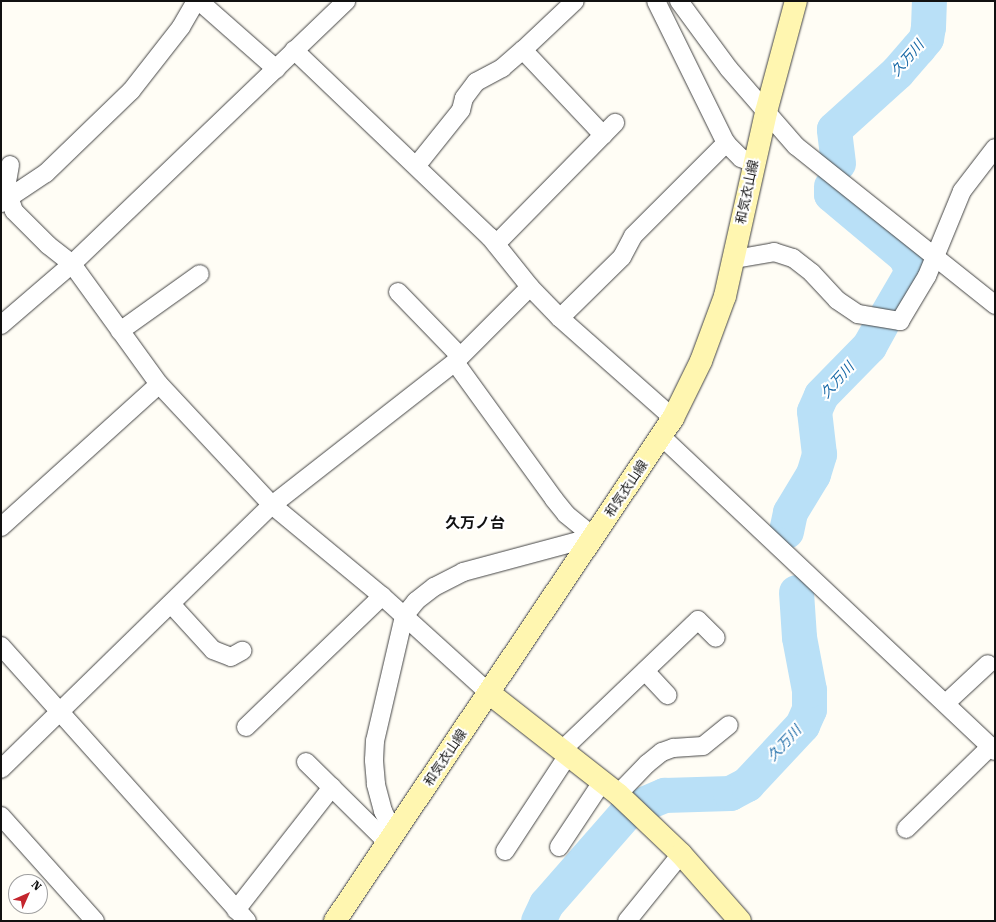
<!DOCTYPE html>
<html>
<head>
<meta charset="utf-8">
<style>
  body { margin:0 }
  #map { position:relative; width:996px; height:922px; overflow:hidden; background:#fffdf5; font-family:"Roboto Serif","Noto Sans JP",serif }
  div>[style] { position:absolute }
  .river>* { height:35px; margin:-17.5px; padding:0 17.5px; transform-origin:17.5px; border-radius:17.5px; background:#b9e0f7 }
  .roads { filter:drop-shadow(0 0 1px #444) drop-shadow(0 0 1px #444) }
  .street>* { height:18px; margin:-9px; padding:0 9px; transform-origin:9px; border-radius:9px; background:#fff }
  .secondary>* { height:22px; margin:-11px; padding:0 11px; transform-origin:11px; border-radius:11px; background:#fff6b0 }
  span { translate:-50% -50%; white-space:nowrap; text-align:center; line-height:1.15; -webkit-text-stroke:4px #fff; paint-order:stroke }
  .street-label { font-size:13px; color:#111 }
  .water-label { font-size:14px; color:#1768a6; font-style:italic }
  .quarter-label { font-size:15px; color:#111; font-weight:700 }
  .frame { position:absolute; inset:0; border:2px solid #111; pointer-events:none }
  .north { position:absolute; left:8px; top:874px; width:40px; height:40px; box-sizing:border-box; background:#fff; border:1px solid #a0a0a0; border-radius:50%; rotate:45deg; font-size:11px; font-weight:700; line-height:16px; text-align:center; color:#111 }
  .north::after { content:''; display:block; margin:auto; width:14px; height:18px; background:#c4262e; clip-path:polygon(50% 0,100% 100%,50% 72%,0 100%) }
</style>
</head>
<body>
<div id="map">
  <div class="river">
    <div style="left:838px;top:163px;width:34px;rotate:-97deg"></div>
    <div style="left:834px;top:129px;width:85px;rotate:-42.1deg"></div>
    <div style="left:897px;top:72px;width:32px;rotate:-49deg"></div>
    <div style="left:918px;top:48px;width:13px;rotate:-51deg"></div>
    <div style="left:926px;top:38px;width:11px;rotate:-80deg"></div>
    <div style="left:928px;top:27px;width:26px;rotate:-88deg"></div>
    <div style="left:831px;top:186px;width:8px;rotate:90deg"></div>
    <div style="left:831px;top:194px;width:97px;rotate:40deg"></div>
    <div style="left:905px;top:256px;width:17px;rotate:65deg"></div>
    <div style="left:912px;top:271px;width:50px;rotate:120.2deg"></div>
    <div style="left:786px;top:531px;width:19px;rotate:-78deg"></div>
    <div style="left:790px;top:512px;width:44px;rotate:-58.8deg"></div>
    <div style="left:813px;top:474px;width:21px;rotate:-73deg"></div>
    <div style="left:819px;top:454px;width:43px;rotate:-96.6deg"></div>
    <div style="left:814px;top:411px;width:17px;rotate:-66deg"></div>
    <div style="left:821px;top:395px;width:69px;rotate:-45.6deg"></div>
    <div style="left:869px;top:346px;width:25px;rotate:-61deg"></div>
    <div style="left:645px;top:803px;width:21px;rotate:-23deg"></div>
    <div style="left:664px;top:795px;width:66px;rotate:-1.7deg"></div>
    <div style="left:730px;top:793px;width:19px;rotate:-28deg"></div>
    <div style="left:747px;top:784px;width:81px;rotate:-47deg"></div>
    <div style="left:802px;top:725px;width:17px;rotate:-66deg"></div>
    <div style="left:809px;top:709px;width:19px;rotate:-90deg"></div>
    <div style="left:809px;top:690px;width:54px;rotate:-100.7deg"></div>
    <div style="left:799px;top:637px;width:45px;rotate:-93.8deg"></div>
    <div style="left:538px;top:921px;width:19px;rotate:-65deg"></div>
    <div style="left:546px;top:904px;width:118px;rotate:-48.8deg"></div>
  </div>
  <div class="roads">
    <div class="street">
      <div style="left:199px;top:1px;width:103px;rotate:41.4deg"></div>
      <div style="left:656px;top:1px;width:158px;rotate:63.8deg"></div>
      <div style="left:726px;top:143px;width:21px;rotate:45deg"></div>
      <div style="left:741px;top:158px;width:14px;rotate:21deg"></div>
      <div style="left:679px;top:1px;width:84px;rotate:53.7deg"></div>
      <div style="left:729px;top:69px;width:102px;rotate:49deg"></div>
      <div style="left:796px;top:146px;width:255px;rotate:38.6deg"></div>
      <div style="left:294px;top:50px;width:271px;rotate:43.7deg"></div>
      <div style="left:490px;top:237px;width:64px;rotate:51.3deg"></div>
      <div style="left:530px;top:287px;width:43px;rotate:45.9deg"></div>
      <div style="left:560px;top:318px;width:151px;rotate:41.5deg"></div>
      <div style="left:523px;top:50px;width:117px;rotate:46.7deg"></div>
      <div style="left:10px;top:165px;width:23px;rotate:100deg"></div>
      <div style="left:6px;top:188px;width:24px;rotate:71deg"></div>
      <div style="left:14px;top:211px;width:48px;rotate:45deg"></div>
      <div style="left:48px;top:245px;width:31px;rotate:38deg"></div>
      <div style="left:72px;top:264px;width:148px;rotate:54.1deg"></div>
      <div style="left:159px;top:384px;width:166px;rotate:47deg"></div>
      <div style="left:272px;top:505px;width:143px;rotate:39.6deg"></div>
      <div style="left:382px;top:596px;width:144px;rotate:42.2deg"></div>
      <div style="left:417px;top:165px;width:70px;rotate:-51.3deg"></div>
      <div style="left:461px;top:110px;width:12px;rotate:-76deg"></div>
      <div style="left:464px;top:98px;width:20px;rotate:-53deg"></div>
      <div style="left:476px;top:82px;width:30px;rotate:-28deg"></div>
      <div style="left:502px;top:68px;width:28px;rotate:-41deg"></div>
      <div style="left:523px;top:50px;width:71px;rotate:-43.3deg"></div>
      <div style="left:1px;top:203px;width:54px;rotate:-33.7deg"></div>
      <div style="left:46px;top:173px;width:118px;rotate:-44deg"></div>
      <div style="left:131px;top:91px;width:81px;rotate:-52deg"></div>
      <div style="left:181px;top:27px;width:30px;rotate:-60deg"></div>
      <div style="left:496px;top:244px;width:170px;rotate:-45.5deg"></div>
      <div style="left:735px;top:259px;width:40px;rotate:-10deg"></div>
      <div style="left:774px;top:252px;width:20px;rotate:18deg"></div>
      <div style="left:793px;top:258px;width:24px;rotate:38deg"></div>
      <div style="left:812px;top:273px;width:37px;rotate:47deg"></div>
      <div style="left:837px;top:300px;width:25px;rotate:34deg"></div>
      <div style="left:858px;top:314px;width:43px;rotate:9.5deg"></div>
      <div style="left:900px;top:321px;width:52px;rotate:-59deg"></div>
      <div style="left:927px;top:276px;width:92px;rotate:-67.6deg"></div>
      <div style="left:962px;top:191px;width:54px;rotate:-52.5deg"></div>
      <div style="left:398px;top:292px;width:89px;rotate:45.9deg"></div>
      <div style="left:560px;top:318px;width:87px;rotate:-44.5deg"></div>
      <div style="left:622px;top:257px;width:24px;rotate:-62deg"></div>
      <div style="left:633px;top:236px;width:132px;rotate:-45deg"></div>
      <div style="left:1px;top:325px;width:94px;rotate:-40.7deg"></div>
      <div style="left:72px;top:264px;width:380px;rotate:-43.8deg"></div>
      <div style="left:120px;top:331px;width:98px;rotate:-35.5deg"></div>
      <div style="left:662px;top:437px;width:458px;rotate:43.3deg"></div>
      <div style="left:1px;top:527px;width:213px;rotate:-42.1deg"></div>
      <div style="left:171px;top:604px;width:62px;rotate:47.6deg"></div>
      <div style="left:213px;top:650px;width:19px;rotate:21deg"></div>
      <div style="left:231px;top:657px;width:13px;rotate:-29deg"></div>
      <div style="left:1px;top:646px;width:369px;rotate:48.2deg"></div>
      <div style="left:645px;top:671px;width:33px;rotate:47deg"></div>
      <div style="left:946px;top:703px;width:57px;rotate:-42.9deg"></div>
      <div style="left:246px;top:727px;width:189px;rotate:-43.9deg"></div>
      <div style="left:562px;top:750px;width:188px;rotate:-43.7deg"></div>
      <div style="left:698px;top:620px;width:25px;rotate:45deg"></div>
      <div style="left:306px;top:762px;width:115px;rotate:44.6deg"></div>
      <div style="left:1px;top:769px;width:378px;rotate:-44.3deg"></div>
      <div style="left:272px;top:505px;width:232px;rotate:-38deg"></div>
      <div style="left:455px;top:362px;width:106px;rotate:-45deg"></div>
      <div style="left:618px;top:794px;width:42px;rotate:-46deg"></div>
      <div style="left:647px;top:764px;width:19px;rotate:-39deg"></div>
      <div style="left:662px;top:752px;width:12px;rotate:-20deg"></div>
      <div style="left:673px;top:748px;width:30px;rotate:-4deg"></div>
      <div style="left:703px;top:746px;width:33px;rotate:-39deg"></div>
      <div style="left:1px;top:816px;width:141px;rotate:48.2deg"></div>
      <div style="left:906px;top:829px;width:119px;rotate:-44.3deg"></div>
      <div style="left:396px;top:831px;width:13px;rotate:-129deg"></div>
      <div style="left:388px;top:821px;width:11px;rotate:-117deg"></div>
      <div style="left:383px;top:811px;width:28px;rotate:-105deg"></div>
      <div style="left:376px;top:784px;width:24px;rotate:-95deg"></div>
      <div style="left:374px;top:760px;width:19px;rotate:-87deg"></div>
      <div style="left:375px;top:741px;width:128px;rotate:-76.9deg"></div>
      <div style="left:404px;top:616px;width:19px;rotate:-51deg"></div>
      <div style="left:416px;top:601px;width:23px;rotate:-38deg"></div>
      <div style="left:434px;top:587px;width:33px;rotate:-27deg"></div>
      <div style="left:463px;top:572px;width:136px;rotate:-15deg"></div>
      <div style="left:594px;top:537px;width:36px;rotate:-141deg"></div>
      <div style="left:566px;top:514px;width:19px;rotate:-129deg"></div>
      <div style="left:554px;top:499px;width:169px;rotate:-125.9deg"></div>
      <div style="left:559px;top:847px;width:78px;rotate:-56.5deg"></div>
      <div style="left:505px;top:851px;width:115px;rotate:-56.7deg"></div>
      <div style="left:236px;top:910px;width:156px;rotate:-52deg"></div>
      <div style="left:627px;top:921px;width:86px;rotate:-51.1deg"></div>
    </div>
    <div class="secondary">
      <div style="left:489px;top:693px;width:164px;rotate:38.1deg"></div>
      <div style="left:618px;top:794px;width:87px;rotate:43.6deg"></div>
      <div style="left:681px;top:854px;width:89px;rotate:48.6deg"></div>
      <div style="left:335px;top:921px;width:606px;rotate:-56.1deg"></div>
      <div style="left:673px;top:418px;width:64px;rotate:-63.8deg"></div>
      <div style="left:701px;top:361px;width:69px;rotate:-69.7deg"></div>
      <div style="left:725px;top:296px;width:189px;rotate:-77.4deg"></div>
      <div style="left:766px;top:112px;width:115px;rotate:-74.9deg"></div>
    </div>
  </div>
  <div class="street-label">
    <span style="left:748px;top:192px;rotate:-78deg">和気衣山線</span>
    <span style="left:627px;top:489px;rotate:-56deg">和気衣山線</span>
    <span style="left:446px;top:758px;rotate:-56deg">和気衣山線</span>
  </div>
  <div class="water-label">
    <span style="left:907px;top:58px;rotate:-49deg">久万川</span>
    <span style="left:837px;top:380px;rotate:-48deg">久万川</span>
    <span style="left:784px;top:743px;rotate:-47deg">久万川</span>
  </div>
  <div class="quarter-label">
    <span style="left:475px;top:524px">久万ノ台</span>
  </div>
  <div class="frame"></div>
  <div class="north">N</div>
</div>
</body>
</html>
